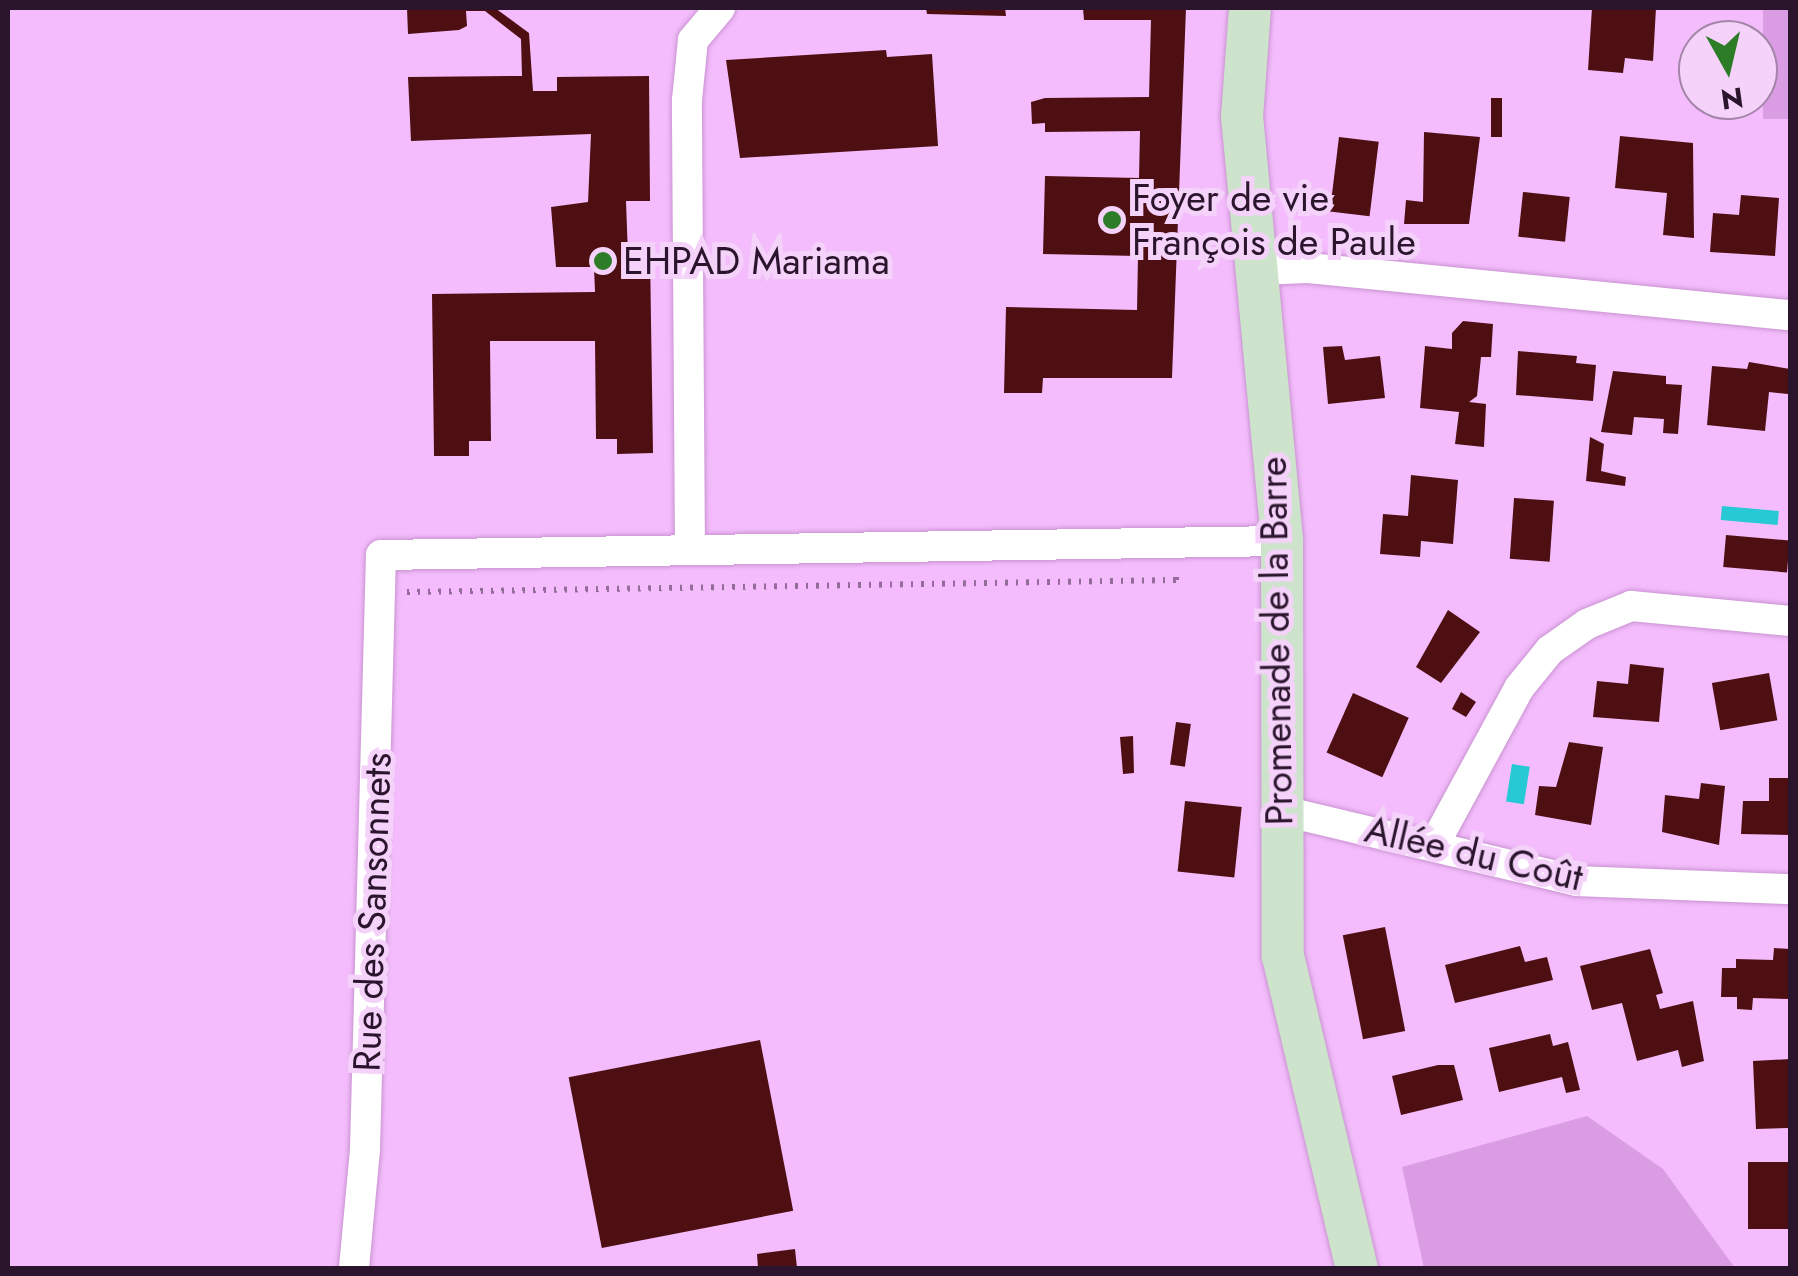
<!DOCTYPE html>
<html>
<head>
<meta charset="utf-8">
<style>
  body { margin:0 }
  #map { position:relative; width:1798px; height:1276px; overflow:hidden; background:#f4bcfc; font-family:Jost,sans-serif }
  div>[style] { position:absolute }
  .green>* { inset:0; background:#da9ce3; transform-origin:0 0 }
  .water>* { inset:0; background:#26c9d4; transform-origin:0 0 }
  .building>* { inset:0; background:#4e0f13; transform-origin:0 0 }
  .path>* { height:6px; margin-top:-3px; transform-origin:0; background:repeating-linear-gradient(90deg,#946c99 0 2.5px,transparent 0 10.5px) }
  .roads { filter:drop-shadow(0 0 2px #c993d1) drop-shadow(0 0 2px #c993d1) }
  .street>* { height:30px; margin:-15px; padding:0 15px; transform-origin:15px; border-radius:15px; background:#fff }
  .secondary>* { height:42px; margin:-21px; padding:0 21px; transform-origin:21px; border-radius:21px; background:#cde3cb }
  .dots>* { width:28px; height:28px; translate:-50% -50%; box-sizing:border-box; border:5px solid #f4d2f9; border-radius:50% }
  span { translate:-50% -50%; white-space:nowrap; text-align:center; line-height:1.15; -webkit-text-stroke:10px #f4d2f9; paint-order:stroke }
  .poi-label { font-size:38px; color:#2a152d }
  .left { translate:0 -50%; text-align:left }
  .street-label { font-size:38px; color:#2a152d }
  .frame { position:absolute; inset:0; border:10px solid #2a152d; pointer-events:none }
  .north { position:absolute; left:1678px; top:20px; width:100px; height:100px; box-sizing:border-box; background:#f4d2f9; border:2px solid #a386a7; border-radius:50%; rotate:172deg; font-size:28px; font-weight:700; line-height:40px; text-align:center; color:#2a152d }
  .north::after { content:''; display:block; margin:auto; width:35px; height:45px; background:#2d7d28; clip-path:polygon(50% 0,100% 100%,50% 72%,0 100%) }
</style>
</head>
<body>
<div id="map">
  <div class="green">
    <div style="left:1763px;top:8px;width:27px;height:111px"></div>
    <div style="clip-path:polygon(1587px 1116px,1663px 1169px,1735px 1268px,1424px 1268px,1402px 1167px)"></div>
  </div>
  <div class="water">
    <div style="left:1722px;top:506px;width:57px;height:14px;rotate:5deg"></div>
    <div style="left:1512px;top:764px;width:18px;height:38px;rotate:9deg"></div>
  </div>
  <div class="building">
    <div style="clip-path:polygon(407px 8px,495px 8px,529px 33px,533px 91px,557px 91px,557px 77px,649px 76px,650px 201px,626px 201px,628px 256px,650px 254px,653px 453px,617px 454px,617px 439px,596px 439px,595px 341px,490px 341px,491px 441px,469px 441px,469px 456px,434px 456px,432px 294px,595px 292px,594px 267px,556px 267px,551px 207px,588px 202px,591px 134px,411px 141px,408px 77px,522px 76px,521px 39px,485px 11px,466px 11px,467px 26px,459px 30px,408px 34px)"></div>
    <div style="clip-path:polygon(926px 8px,1005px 8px,1006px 16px,927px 14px)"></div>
    <div style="clip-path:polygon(1083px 8px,1186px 8px,1172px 378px,1043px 378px,1042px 393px,1004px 393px,1006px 307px,1137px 310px,1138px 256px,1043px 254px,1045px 176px,1139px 178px,1140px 131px,1045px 132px,1045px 123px,1032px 124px,1031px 102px,1045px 98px,1149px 97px,1151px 20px,1084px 20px)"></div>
    <div style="clip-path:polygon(1592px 8px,1656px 8px,1653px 61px,1625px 58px,1623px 73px,1588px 70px)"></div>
    <div style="clip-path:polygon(886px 50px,887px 57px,932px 54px,938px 146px,740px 158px,726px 60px)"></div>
    <div style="left:1491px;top:98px;width:11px;height:39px"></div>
    <div style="clip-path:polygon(1424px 132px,1480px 137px,1469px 224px,1404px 224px,1406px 200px,1423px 202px)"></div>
    <div style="clip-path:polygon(1620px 136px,1693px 143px,1694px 238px,1663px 235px,1667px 193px,1615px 188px)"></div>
    <div style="left:1339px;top:137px;width:40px;height:75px;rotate:7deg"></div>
    <div style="left:1523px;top:192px;width:47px;height:45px;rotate:6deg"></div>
    <div style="clip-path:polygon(1741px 195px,1779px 198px,1775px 256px,1710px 252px,1713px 213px,1739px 215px)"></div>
    <div style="clip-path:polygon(1463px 321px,1493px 324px,1491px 357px,1481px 357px,1477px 396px,1469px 402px,1486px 404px,1484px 447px,1455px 444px,1459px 412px,1420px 408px,1425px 346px,1452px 349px,1452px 333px)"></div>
    <div style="clip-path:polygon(1342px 346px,1345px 360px,1380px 356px,1385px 398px,1328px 404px,1323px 347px)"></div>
    <div style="clip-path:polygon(1518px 351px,1577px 356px,1576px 363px,1596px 365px,1593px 401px,1516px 395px)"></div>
    <div style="clip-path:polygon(1749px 362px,1790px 369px,1788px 394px,1769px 392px,1765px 431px,1707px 425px,1712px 366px,1747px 369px)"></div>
    <div style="clip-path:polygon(1613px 371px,1666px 376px,1666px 384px,1682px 385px,1678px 434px,1663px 433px,1664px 419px,1634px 417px,1632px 435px,1601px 432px)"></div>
    <div style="clip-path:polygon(1590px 437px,1604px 444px,1601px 471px,1626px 477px,1625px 486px,1586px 481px)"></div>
    <div style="clip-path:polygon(1411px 475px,1458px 480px,1453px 544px,1421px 541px,1420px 557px,1380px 554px,1383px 514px,1408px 516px)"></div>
    <div style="left:1514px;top:498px;width:40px;height:61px;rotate:4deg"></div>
    <div style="left:1726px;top:535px;width:64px;height:32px;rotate:5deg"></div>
    <div style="clip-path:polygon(1448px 610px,1480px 632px,1441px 683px,1416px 667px)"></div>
    <div style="clip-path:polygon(1630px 664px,1664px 668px,1659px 722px,1593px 717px,1597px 681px,1628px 684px)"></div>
    <div style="left:1769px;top:673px;width:48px;height:58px;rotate:80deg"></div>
    <div style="clip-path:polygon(1461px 692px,1476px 702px,1466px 717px,1452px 709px)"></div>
    <div style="left:1353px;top:693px;width:61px;height:65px;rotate:24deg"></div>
    <div style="left:1176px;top:722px;width:15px;height:43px;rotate:8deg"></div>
    <div style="clip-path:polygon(1133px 736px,1134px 773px,1123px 774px,1120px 737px)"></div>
    <div style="clip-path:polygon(1569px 742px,1603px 747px,1591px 825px,1535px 815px,1539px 786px,1556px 787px)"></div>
    <div style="clip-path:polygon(1769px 778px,1790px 778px,1790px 835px,1741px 834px,1743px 801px,1769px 801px)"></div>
    <div style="clip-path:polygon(1701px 783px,1725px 786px,1719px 845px,1662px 832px,1665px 795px,1699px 799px)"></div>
    <div style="left:1185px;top:801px;width:57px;height:71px;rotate:6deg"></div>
    <div style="left:1385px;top:927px;width:106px;height:43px;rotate:79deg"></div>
    <div style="clip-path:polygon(1520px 946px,1525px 962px,1547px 957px,1553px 980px,1455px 1003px,1445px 965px)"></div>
    <div style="clip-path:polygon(1774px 948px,1790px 949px,1790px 999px,1753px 998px,1752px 1010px,1737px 1009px,1737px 997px,1721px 997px,1722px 968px,1736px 968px,1736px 959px,1773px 960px)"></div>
    <div style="clip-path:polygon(1650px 949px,1663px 993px,1656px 995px,1660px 1009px,1693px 1001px,1704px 1061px,1682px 1067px,1678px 1050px,1637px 1061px,1622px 1003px,1592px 1010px,1580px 966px)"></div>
    <div style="clip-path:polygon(1550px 1034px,1553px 1046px,1568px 1042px,1580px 1090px,1566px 1093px,1562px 1077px,1499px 1092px,1489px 1048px)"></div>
    <div style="left:760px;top:1040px;width:174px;height:195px;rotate:79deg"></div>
    <div style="clip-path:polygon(1790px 1059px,1788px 1128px,1756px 1129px,1753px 1061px)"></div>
    <div style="clip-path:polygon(1438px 1065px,1454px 1065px,1463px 1100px,1401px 1115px,1392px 1076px)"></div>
    <div style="left:1748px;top:1162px;width:42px;height:67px"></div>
    <div style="clip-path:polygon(795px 1249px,797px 1268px,758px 1268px,757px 1254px)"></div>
  </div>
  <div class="path">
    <div style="left:407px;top:592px;width:769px;rotate:-0.89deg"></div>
    <div style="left:1176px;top:580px;width:8px;rotate:-90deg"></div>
  </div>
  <div class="roads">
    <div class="street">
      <div style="left:1256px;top:270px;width:52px;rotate:-2.2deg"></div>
      <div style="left:1308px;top:268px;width:484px;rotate:5.6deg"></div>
      <div style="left:690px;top:550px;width:450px;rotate:-90.4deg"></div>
      <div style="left:687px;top:100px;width:60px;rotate:-84.3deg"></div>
      <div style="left:693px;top:40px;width:42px;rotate:-49.8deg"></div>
      <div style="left:1279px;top:810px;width:306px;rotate:13.4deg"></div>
      <div style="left:1577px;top:881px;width:213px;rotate:2.2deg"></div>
      <div style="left:1435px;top:843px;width:176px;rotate:-61.5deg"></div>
      <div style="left:1519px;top:688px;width:49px;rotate:-50.8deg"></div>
      <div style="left:1550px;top:650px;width:45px;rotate:-35.1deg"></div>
      <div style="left:1587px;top:624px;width:48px;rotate:-22.2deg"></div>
      <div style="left:1631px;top:606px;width:160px;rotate:5.4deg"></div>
      <div style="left:354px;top:1268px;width:120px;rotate:-84.7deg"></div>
      <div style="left:365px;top:1149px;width:594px;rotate:-88.46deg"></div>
      <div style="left:381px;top:555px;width:901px;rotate:-0.89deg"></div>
    </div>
    <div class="secondary">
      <div style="left:1250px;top:8px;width:108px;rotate:94.2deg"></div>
      <div style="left:1242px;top:116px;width:427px;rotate:84.6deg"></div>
      <div style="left:1282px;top:541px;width:415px;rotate:89.9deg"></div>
      <div style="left:1283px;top:956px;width:321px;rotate:76.7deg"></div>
    </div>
  </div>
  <div class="dots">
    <div style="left:1112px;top:220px;background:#2d7d28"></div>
    <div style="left:603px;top:261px;background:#2d7d28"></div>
  </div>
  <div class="poi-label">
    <span class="left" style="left:1132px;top:220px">Foyer de vie<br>François de Paule</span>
    <span class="left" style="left:623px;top:261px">EHPAD Mariama</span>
  </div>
  <div class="street-label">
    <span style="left:1276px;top:641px;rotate:-91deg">Promenade de la Barre</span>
    <span style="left:1474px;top:853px;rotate:13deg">Allée du Coût</span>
    <span style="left:372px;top:912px;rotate:-88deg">Rue des Sansonnets</span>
  </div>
  <div class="frame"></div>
  <div class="north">N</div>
</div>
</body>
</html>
